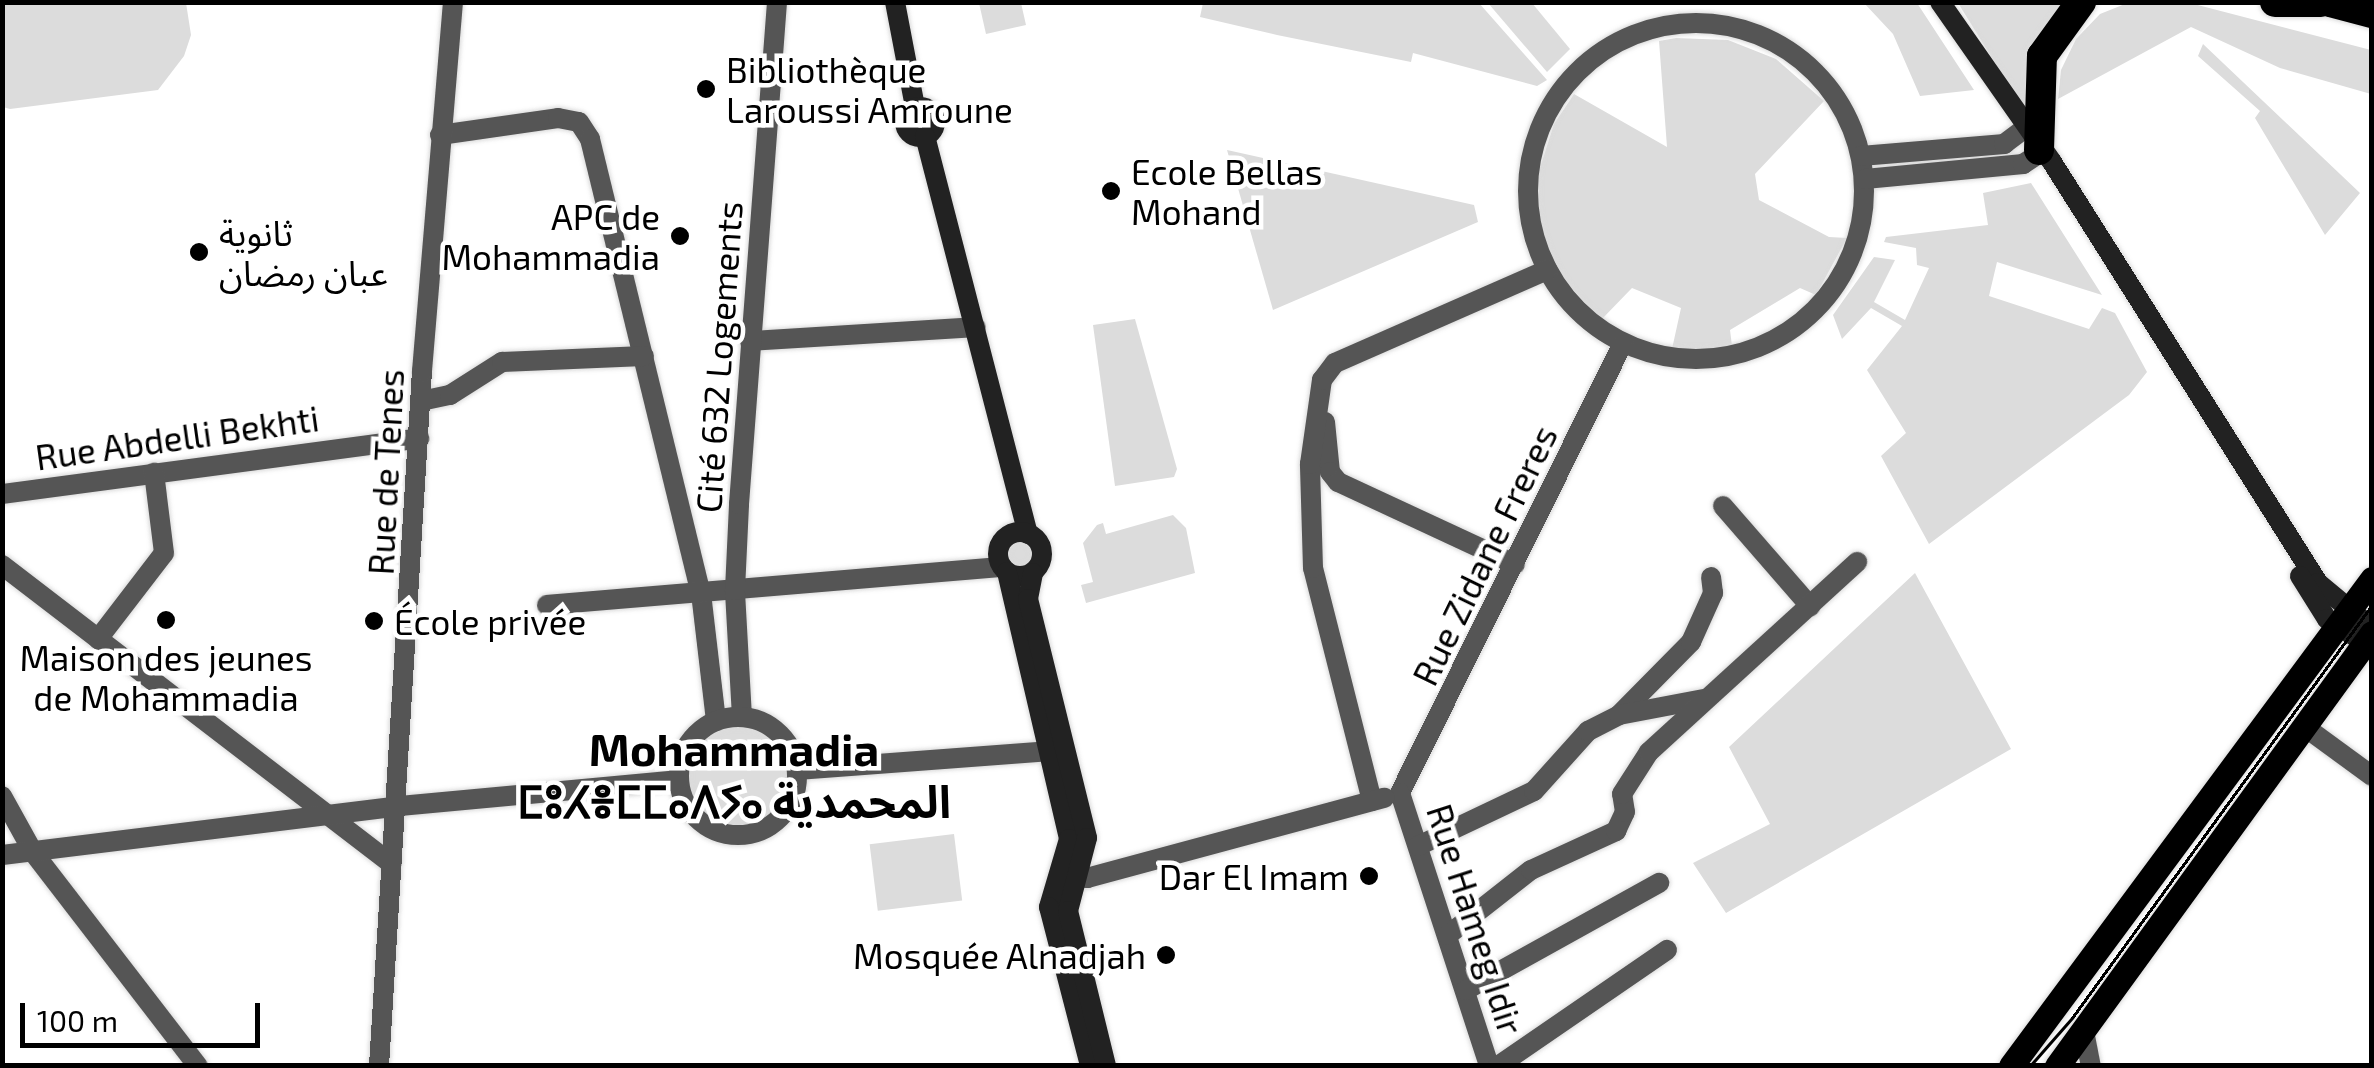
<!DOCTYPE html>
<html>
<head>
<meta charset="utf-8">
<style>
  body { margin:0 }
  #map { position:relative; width:2374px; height:1068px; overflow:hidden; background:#fff; font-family:"Exo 2","Noto Sans Arabic","Noto Sans Tifinagh",sans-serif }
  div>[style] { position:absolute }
  .green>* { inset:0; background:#dcdcdc; transform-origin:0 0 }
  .round { border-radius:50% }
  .roads { filter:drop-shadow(0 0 2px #dbdbdb) drop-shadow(0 0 2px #dbdbdb) }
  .street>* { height:20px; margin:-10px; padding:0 10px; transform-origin:10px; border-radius:10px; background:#555 }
  .street>.ring { margin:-10px; padding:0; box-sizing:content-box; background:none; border:20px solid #555; border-radius:50% }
  .secondary>* { height:20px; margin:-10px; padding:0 10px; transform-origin:10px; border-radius:10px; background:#222 }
  .secondary>.ring { margin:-10px; padding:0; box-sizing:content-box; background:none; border:20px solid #222; border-radius:50% }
  .primary>* { height:25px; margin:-12.5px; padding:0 12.5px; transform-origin:12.5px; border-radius:12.5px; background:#000 }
  .highway>* { height:30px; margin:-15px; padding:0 15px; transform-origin:15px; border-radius:15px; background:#000 }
  .tram>* { height:2.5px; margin:-1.25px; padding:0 1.25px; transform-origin:1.25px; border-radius:1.25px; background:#000 }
  .dots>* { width:28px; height:28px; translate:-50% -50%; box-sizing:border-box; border:5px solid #fff; border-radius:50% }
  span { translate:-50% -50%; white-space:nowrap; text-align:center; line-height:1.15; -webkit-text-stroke:9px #fff; paint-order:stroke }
  .poi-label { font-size:35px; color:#000 }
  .left { translate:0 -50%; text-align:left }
  .right { translate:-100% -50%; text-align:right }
  .street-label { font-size:35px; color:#000 }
  .district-label { font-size:45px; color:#000; font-weight:700 }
  .frame { position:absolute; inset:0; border:5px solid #000; pointer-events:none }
  .scale { position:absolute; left:20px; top:1003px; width:240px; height:45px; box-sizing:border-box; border:5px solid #000; border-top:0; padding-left:12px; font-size:30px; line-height:35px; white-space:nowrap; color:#000; -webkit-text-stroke:8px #fff; paint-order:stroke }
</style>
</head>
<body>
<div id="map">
  <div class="green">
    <div style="clip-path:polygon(2130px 2px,2190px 3px,2371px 50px,2371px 94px,2280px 68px,2191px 27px,2058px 99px,2061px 70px,2076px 39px,2100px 14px)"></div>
    <div style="clip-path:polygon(2px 3px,186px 3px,191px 35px,184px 56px,158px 90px,10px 109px,3px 107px)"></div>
    <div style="clip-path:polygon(979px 3px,1021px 3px,1026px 25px,986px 34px)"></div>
    <div style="clip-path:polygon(1203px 3px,1479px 3px,1547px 80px,1537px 86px,1413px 53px,1411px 62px,1277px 35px,1200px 17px)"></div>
    <div style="clip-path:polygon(1488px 3px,1532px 3px,1570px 49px,1547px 72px)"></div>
    <div style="clip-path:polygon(1864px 3px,1917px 3px,1974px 90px,1920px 96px,1893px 34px)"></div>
    <div style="clip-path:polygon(1958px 3px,2069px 3px,2026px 113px)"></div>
    <div style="clip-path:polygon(1676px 38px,1728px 40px,1776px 59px,1824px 101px,1755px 174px,1759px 200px,1829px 237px,1847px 238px,1816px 295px,1800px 288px,1730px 330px,1732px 346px,1691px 352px,1672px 349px,1681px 308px,1632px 288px,1601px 320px,1560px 276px,1540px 227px,1538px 174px,1554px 124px,1574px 94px,1667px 147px,1659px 41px)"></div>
    <div style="clip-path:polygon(2203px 44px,2360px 193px,2325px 235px,2255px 118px,2260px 111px,2198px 56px)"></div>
    <div style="clip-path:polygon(1227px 150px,1474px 205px,1478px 222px,1273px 310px)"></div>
    <div style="clip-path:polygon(2031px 183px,2102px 295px,1997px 262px,1989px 296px,2089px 329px,2102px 308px,2115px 313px,2147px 372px,2129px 395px,1929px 544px,1881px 456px,1906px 433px,1867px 370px,1902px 326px,1871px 308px,1842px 339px,1833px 315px,1874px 257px,1895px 260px,1874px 302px,1905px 320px,1929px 268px,1917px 265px,1916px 248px,1884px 242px,1886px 237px,1988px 225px,1983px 193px)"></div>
    <div style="clip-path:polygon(1135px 319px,1177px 469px,1174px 477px,1115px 486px,1093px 325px)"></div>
    <div style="clip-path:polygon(1173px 515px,1186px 528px,1195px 573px,1086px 603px,1081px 585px,1093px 582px,1083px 543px,1097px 525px,1103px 523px,1106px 534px)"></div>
    <div class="round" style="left:1004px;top:538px;width:32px;height:32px"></div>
    <div style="clip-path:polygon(1915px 573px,2011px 749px,1726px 913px,1693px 863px,1770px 824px,1729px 747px)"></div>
    <div class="round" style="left:687px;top:724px;width:102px;height:102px"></div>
    <div style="left:954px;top:834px;width:67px;height:85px;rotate:83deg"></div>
  </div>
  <div class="roads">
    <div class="street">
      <div class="ring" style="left:1528px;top:23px;width:316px;height:316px"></div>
      <div style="left:440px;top:135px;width:119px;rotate:-8.2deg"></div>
      <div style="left:558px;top:118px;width:21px;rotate:11deg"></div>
      <div style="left:579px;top:122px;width:20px;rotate:57deg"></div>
      <div style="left:590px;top:139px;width:467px;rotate:76.3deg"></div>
      <div style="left:701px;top:593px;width:129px;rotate:83.3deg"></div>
      <div style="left:1861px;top:156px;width:144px;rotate:-4.8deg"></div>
      <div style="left:2004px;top:144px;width:25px;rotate:-37deg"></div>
      <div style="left:1865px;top:179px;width:159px;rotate:-5.4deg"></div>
      <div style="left:2023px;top:164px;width:20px;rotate:-33deg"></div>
      <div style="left:750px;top:341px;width:226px;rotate:-3.5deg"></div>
      <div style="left:421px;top:401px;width:30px;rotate:-12deg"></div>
      <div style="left:450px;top:395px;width:62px;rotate:-32.4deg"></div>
      <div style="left:502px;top:362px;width:142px;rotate:-2.4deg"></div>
      <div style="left:1325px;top:422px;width:50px;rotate:84.3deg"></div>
      <div style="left:1330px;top:472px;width:13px;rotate:51deg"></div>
      <div style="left:1338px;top:482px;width:195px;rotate:24.9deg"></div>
      <div style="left:2px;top:494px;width:421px;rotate:-7.6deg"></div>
      <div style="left:1723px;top:506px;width:133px;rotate:49deg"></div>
      <div style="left:2px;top:565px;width:491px;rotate:37.5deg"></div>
      <div style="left:547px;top:605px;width:457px;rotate:-4.8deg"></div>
      <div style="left:98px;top:639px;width:108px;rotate:-52.5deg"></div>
      <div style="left:164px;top:553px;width:81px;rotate:-97.1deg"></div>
      <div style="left:1619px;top:715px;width:103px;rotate:-45.4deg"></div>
      <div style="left:1691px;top:642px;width:54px;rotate:-65.8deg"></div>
      <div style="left:1713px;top:593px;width:16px;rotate:-97deg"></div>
      <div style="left:742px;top:717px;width:127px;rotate:-93.2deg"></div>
      <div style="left:735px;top:590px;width:86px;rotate:-87.3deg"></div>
      <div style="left:739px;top:504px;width:503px;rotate:-85.67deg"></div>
      <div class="ring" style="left:679px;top:717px;width:98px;height:98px"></div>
      <div style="left:2305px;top:727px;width:83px;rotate:36.2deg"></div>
      <div style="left:797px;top:770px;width:268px;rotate:-4.3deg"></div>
      <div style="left:1400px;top:793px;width:502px;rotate:-63.64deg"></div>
      <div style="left:1400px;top:793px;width:287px;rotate:71.9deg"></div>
      <div style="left:2px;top:796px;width:64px;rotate:61deg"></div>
      <div style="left:33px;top:852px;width:270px;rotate:52.4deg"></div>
      <div style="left:1372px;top:801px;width:240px;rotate:-104.2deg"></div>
      <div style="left:1313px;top:568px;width:104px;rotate:-91.7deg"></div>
      <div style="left:1310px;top:464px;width:85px;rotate:-81.9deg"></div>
      <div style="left:1322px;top:380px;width:21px;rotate:-53deg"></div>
      <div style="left:1335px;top:363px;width:232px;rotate:-23.7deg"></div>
      <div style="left:1418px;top:846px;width:128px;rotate:-25.4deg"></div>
      <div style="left:1534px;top:791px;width:81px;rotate:-48deg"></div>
      <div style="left:1588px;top:731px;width:35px;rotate:-27deg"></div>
      <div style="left:1619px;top:715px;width:86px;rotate:-10.7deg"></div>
      <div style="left:2px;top:855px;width:400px;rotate:-7deg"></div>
      <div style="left:399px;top:806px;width:280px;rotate:-5.3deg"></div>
      <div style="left:1064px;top:873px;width:24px;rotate:12deg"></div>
      <div style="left:1087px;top:878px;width:308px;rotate:-15.1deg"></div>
      <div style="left:1448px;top:935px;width:105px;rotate:-38.1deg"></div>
      <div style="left:1531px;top:870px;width:94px;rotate:-24.6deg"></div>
      <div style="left:1616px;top:831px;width:21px;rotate:-65deg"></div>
      <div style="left:1625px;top:812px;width:18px;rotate:-99deg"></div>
      <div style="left:1622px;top:794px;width:50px;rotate:-57.3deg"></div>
      <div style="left:1649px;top:752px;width:282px;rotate:-42.4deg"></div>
      <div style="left:1466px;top:990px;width:221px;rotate:-29deg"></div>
      <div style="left:2084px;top:1031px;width:36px;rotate:79deg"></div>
      <div style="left:379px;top:1066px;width:696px;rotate:-86.46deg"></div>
      <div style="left:422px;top:371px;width:370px;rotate:-85.2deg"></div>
      <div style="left:1498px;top:1066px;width:205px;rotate:-34.5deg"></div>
    </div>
    <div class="secondary">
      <div style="left:895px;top:2px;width:107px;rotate:79.2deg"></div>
      <div style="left:1940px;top:2px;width:195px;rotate:55deg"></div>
      <div style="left:2052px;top:162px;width:498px;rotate:57.7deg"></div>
      <div style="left:2318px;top:583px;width:70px;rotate:39.8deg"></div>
      <div class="ring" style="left:905px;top:107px;width:10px;height:10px"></div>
      <div style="left:925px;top:136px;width:411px;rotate:75.5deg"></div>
      <div class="ring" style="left:998px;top:532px;width:24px;height:24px"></div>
      <div style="left:1007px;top:572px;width:274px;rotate:76.9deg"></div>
      <div style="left:1069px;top:839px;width:71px;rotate:106.4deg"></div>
      <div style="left:1049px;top:907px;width:164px;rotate:75.5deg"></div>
      <div style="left:1033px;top:573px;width:26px;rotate:101deg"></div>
      <div style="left:1028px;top:599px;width:246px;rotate:76.1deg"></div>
      <div style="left:1087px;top:838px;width:75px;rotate:104.6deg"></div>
      <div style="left:1068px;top:911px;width:160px;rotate:76.2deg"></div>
      <div style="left:2300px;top:576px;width:51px;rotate:57.9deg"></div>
      <div style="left:2327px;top:619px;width:44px;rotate:31.9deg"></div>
    </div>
    <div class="primary">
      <div style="left:2011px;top:1066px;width:606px;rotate:-53.45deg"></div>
      <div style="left:2057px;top:1066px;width:535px;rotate:-53.96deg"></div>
    </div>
    <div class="highway">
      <div style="left:2275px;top:2px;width:46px"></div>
      <div style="left:2330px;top:2px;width:43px;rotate:14.7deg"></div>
      <div style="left:2039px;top:150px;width:94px;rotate:-88.2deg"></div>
      <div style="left:2042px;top:56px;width:67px;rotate:-54.2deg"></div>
    </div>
  </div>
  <div class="tram">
    <div style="left:2030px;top:1066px;width:64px;rotate:-48.8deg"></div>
    <div style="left:2072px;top:1018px;width:510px;rotate:-54.01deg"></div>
  </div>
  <div class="dots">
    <div style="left:706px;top:89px;background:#000"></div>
    <div style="left:1111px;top:191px;background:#000"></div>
    <div style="left:680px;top:236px;background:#000"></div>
    <div style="left:199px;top:252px;background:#000"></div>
    <div style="left:166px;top:620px;background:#000"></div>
    <div style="left:374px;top:621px;background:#000"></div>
    <div style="left:1369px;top:876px;background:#000"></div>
    <div style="left:1166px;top:955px;background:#000"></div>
  </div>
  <div class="poi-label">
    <span class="left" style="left:726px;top:89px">Bibliothèque<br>Laroussi Amroune</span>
    <span class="left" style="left:1131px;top:191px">Ecole Bellas<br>Mohand</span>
    <span class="right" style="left:660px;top:236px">APC de<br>Mohammadia</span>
    <span class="left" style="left:219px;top:252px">ثانوية<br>عبان رمضان</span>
    <span class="left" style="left:394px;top:621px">École privée</span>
    <span style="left:166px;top:677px">Maison des jeunes<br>de Mohammadia</span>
    <span class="right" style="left:1349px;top:876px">Dar El Imam</span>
    <span class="right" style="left:1146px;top:955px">Mosquée Alnadjah</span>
  </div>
  <div class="street-label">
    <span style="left:718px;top:357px;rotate:-86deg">Cité 632 Logements</span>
    <span style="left:177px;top:437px;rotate:-8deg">Rue Abdelli Bekhti</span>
    <span style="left:385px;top:472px;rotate:-87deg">Rue de Tenes</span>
    <span style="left:1484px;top:555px;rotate:-64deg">Rue Zidane Freres</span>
    <span style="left:1476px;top:919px;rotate:72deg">Rue Hameg Idir</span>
  </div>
  <div class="district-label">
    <span style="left:734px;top:775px">Mohammadia<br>ⵎⵓⵃⴻⵎⵎⴰⴷⵢⴰ المحمدية</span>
  </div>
  <div class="frame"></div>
  <div class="scale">100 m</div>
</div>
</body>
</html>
